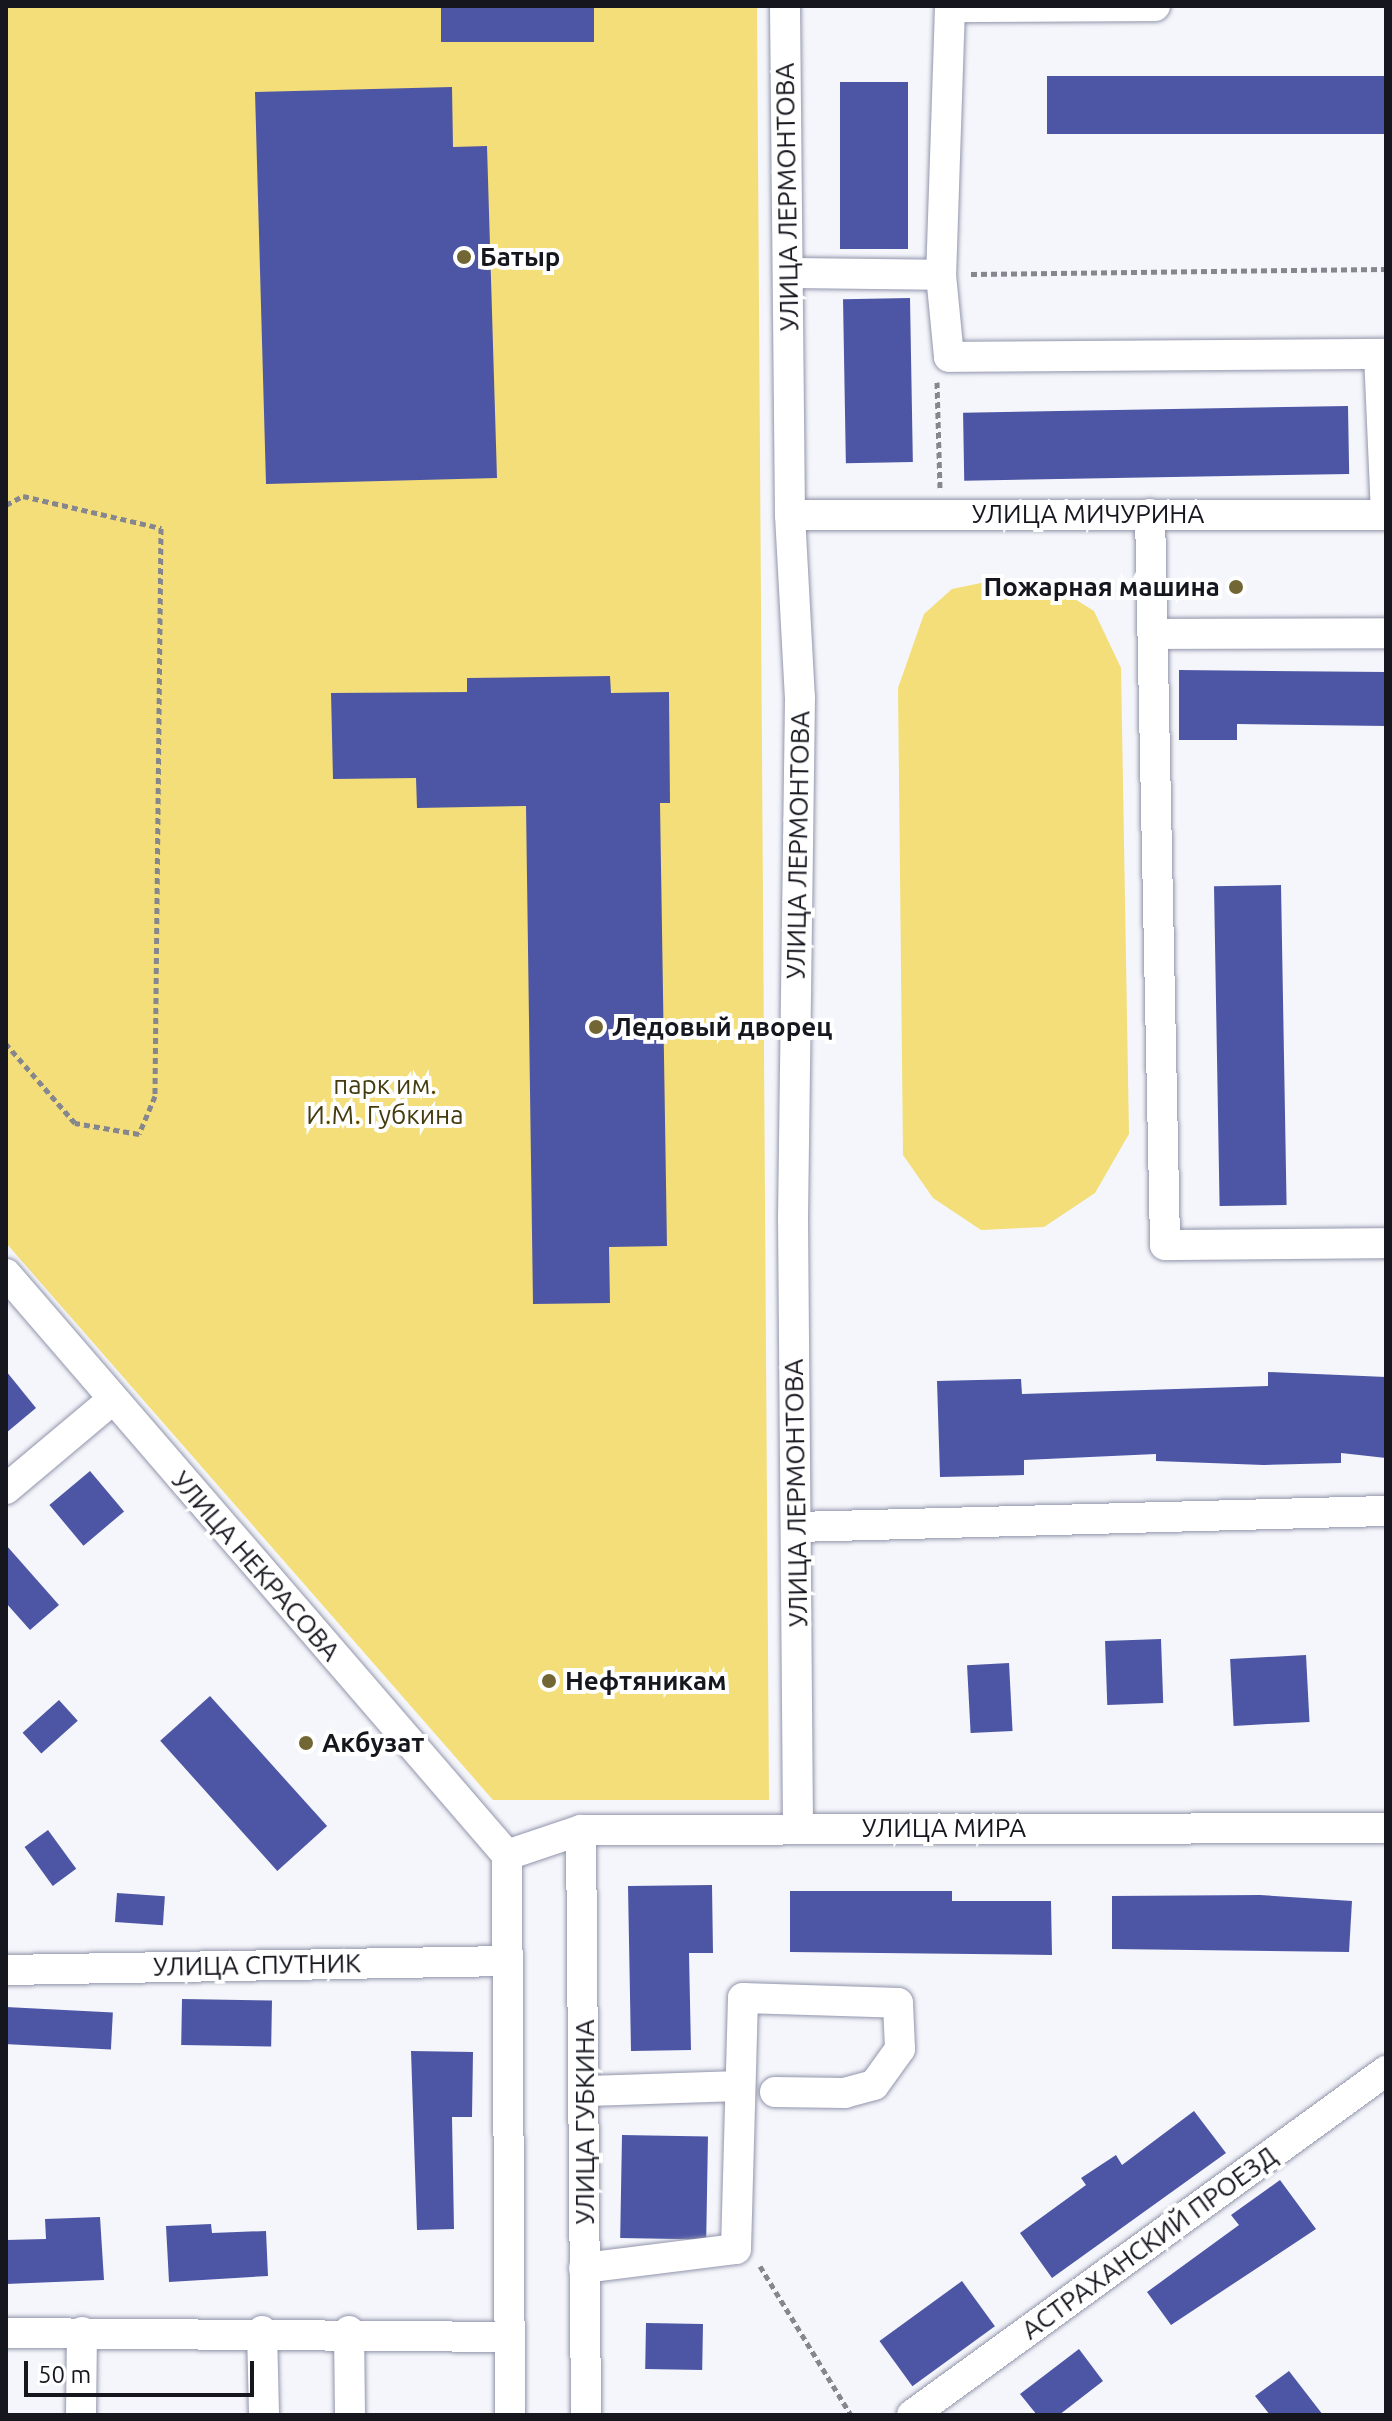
<!DOCTYPE html>
<html>
<head>
<meta charset="utf-8">
<style>
  body { margin:0 }
  #map { position:relative; width:1392px; height:2421px; overflow:hidden; background:#f5f6fb; font-family:Ubuntu,sans-serif }
  div>[style] { position:absolute }
  .green>* { inset:0; background:#f3de7a }
  .building>* { inset:0; background:#4d56a5; transform-origin:0 0 }
  .path>* { height:5px; margin-top:-2.5px; transform-origin:0; background:repeating-linear-gradient(90deg,#86878e 0 6px,transparent 0 10px) }
  .roads { filter:drop-shadow(0 0 2px #9195ab) drop-shadow(0 0 2px #9195ab) }
  .minor>* { height:30px; margin:-15px; padding:0 15px; transform-origin:15px; border-radius:15px; background:#fff }
  .dots>* { width:22px; height:22px; translate:-50% -50%; box-sizing:border-box; border:4px solid #fff; border-radius:50% }
  span { translate:-50% -50%; white-space:nowrap; text-align:center; line-height:1.15; -webkit-text-stroke:8px #fff; paint-order:stroke }
  .street-label { font-size:26px; color:#15161e }
  .poi-label { font-size:26px; color:#15161e; font-weight:700 }
  .left { translate:0 -50%; text-align:left }
  .right { translate:-100% -50%; text-align:right }
  .park-label { font-size:26px; color:#443c0f }
  .frame { position:absolute; inset:0; border:8px solid #15161e; pointer-events:none }
  .scale { position:absolute; left:24px; top:2361px; width:230px; height:36px; box-sizing:border-box; border:4px solid #15161e; border-top:0; padding-left:10px; font-size:24px; line-height:28px; white-space:nowrap; color:#15161e; -webkit-text-stroke:6px #fff; paint-order:stroke }
</style>
</head>
<body>
<div id="map">
  <div class="green">
    <div style="clip-path:polygon(6px 6px,757px 6px,769px 1800px,493px 1800px,6px 1243px)"></div>
    <div style="clip-path:polygon(1000px 579px,1046px 581px,1094px 611px,1121px 668px,1129px 1134px,1095px 1193px,1044px 1227px,981px 1230px,933px 1198px,903px 1155px,898px 688px,924px 614px,952px 589px)"></div>
  </div>
  <div class="building">
    <div style="left:441px;top:6px;width:153px;height:36px"></div>
    <div style="left:1047px;top:76px;width:337px;height:58px"></div>
    <div style="left:840px;top:82px;width:68px;height:167px"></div>
    <div style="clip-path:polygon(452px 87px,453px 147px,487px 146px,497px 478px,266px 484px,255px 92px)"></div>
    <div style="left:910px;top:298px;width:164px;height:67px;rotate:89deg"></div>
    <div style="left:1348px;top:406px;width:68px;height:385px;rotate:89deg"></div>
    <div style="clip-path:polygon(1179px 670px,1386px 672px,1386px 726px,1237px 724px,1237px 740px,1179px 740px)"></div>
    <div style="clip-path:polygon(610px 676px,611px 693px,669px 692px,670px 803px,660px 803px,667px 1246px,609px 1247px,610px 1303px,533px 1304px,526px 806px,417px 808px,416px 778px,333px 779px,331px 693px,467px 692px,467px 678px)"></div>
    <div style="left:1281px;top:885px;width:320px;height:67px;rotate:89deg"></div>
    <div style="clip-path:polygon(6px 1371px,36px 1408px,6px 1433px)"></div>
    <div style="clip-path:polygon(1268px 1372px,1386px 1377px,1386px 1458px,1341px 1453px,1341px 1463px,1264px 1465px,1156px 1461px,1156px 1454px,1024px 1460px,1024px 1475px,940px 1477px,937px 1381px,1021px 1379px,1022px 1394px,1268px 1386px)"></div>
    <div style="left:90px;top:1471px;width:53px;height:53px;rotate:50deg"></div>
    <div style="clip-path:polygon(6px 1545px,59px 1605px,30px 1630px,6px 1603px)"></div>
    <div style="left:1161px;top:1639px;width:64px;height:56px;rotate:88deg"></div>
    <div style="left:1306px;top:1655px;width:67px;height:76px;rotate:87deg"></div>
    <div style="left:1009px;top:1663px;width:68px;height:42px;rotate:87deg"></div>
    <div style="left:210px;top:1696px;width:175px;height:67px;rotate:48deg"></div>
    <div style="left:59px;top:1700px;width:28px;height:49px;rotate:48deg"></div>
    <div style="left:48px;top:1830px;width:48px;height:29px;rotate:54deg"></div>
    <div style="clip-path:polygon(712px 1885px,713px 1953px,689px 1953px,691px 2050px,631px 2051px,628px 1886px)"></div>
    <div style="clip-path:polygon(790px 1891px,952px 1891px,952px 1901px,1051px 1901px,1052px 1955px,790px 1952px)"></div>
    <div style="left:117px;top:1893px;width:48px;height:29px;rotate:4deg"></div>
    <div style="clip-path:polygon(1260px 1895px,1352px 1901px,1349px 1952px,1112px 1949px,1112px 1896px)"></div>
    <div style="left:182px;top:1999px;width:90px;height:46px;rotate:1deg"></div>
    <div style="left:6px;top:2007px;width:107px;height:37px;rotate:3deg"></div>
    <div style="clip-path:polygon(411px 2051px,473px 2052px,472px 2117px,452px 2117px,454px 2229px,417px 2230px)"></div>
    <div style="clip-path:polygon(1194px 2111px,1226px 2153px,1052px 2278px,1020px 2233px,1086px 2185px,1081px 2178px,1116px 2155px,1122px 2165px)"></div>
    <div style="left:622px;top:2135px;width:86px;height:103px;rotate:1deg"></div>
    <div style="clip-path:polygon(1280px 2180px,1316px 2229px,1171px 2325px,1147px 2292px,1239px 2225px,1231px 2215px)"></div>
    <div style="clip-path:polygon(100px 2217px,104px 2280px,6px 2284px,6px 2240px,46px 2239px,45px 2219px)"></div>
    <div style="clip-path:polygon(211px 2224px,212px 2233px,266px 2231px,268px 2276px,169px 2282px,166px 2226px)"></div>
    <div style="left:962px;top:2281px;width:56px;height:102px;rotate:54deg"></div>
    <div style="left:646px;top:2323px;width:57px;height:46px;rotate:1deg"></div>
    <div style="clip-path:polygon(1079px 2349px,1103px 2381px,1059px 2415px,1037px 2415px,1020px 2394px)"></div>
    <div style="clip-path:polygon(1289px 2371px,1323px 2415px,1270px 2415px,1255px 2396px)"></div>
  </div>
  <div class="path">
    <div style="left:971px;top:274px;width:415px;rotate:-0.7deg"></div>
    <div style="left:937px;top:382px;width:106px;rotate:88.4deg"></div>
    <div style="left:6px;top:505px;width:19px;rotate:-28deg"></div>
    <div style="left:23px;top:496px;width:142px;rotate:13.1deg"></div>
    <div style="left:161px;top:528px;width:568px;rotate:90.61deg"></div>
    <div style="left:155px;top:1096px;width:41px;rotate:112.8deg"></div>
    <div style="left:139px;top:1134px;width:65px;rotate:-170.2deg"></div>
    <div style="left:75px;top:1123px;width:105px;rotate:-131.1deg"></div>
    <div style="left:760px;top:2266px;width:175px;rotate:58.6deg"></div>
  </div>
  <div class="roads">
    <div class="minor">
      <div style="left:785px;top:6px;width:509px;rotate:89.44deg"></div>
      <div style="left:790px;top:515px;width:182px;rotate:86.9deg"></div>
      <div style="left:800px;top:697px;width:519px;rotate:90.77deg"></div>
      <div style="left:793px;top:1216px;width:612px;rotate:89.53deg"></div>
      <div style="left:1155px;top:6px;width:205px;rotate:179.7deg"></div>
      <div style="left:950px;top:7px;width:268px;rotate:91.9deg"></div>
      <div style="left:941px;top:275px;width:82px;rotate:84.4deg"></div>
      <div style="left:949px;top:357px;width:437px;rotate:-0.4deg"></div>
      <div style="left:788px;top:273px;width:153px;rotate:0.7deg"></div>
      <div style="left:1379px;top:354px;width:160px;rotate:87.5deg"></div>
      <div style="left:1150px;top:514px;width:731px;rotate:88.82deg"></div>
      <div style="left:1165px;top:1245px;width:221px;rotate:-0.5deg"></div>
      <div style="left:790px;top:515px;width:596px"></div>
      <div style="left:1153px;top:634px;width:233px;rotate:-0.2deg"></div>
      <div style="left:6px;top:1274px;width:767px;rotate:49.23deg"></div>
      <div style="left:6px;top:1489px;width:138px;rotate:-40deg"></div>
      <div style="left:797px;top:1527px;width:589px;rotate:-1.56deg"></div>
      <div style="left:581px;top:1830px;width:585px;rotate:89.51deg"></div>
      <div style="left:507px;top:1855px;width:78px;rotate:-18.7deg"></div>
      <div style="left:581px;top:1830px;width:805px;rotate:-0.14deg"></div>
      <div style="left:507px;top:1855px;width:560px;rotate:89.69deg"></div>
      <div style="left:6px;top:1970px;width:502px;rotate:-1.03deg"></div>
      <div style="left:588px;top:2091px;width:152px;rotate:-1.9deg"></div>
      <div style="left:584px;top:2268px;width:153px;rotate:-7.1deg"></div>
      <div style="left:736px;top:2249px;width:251px;rotate:-88.4deg"></div>
      <div style="left:743px;top:1998px;width:155px;rotate:1.8deg"></div>
      <div style="left:898px;top:2003px;width:46px;rotate:87.5deg"></div>
      <div style="left:900px;top:2049px;width:44px;rotate:125.8deg"></div>
      <div style="left:874px;top:2085px;width:30px;rotate:165deg"></div>
      <div style="left:845px;top:2093px;width:70px;rotate:-179.2deg"></div>
      <div style="left:262px;top:2331px;width:84px;rotate:88.6deg"></div>
      <div style="left:349px;top:2331px;width:84px;rotate:89.3deg"></div>
      <div style="left:6px;top:2333px;width:504px;rotate:0.45deg"></div>
      <div style="left:81px;top:2415px;width:83px;rotate:-89.3deg"></div>
      <div style="left:912px;top:2415px;width:586px;rotate:-35.97deg"></div>
    </div>
  </div>
  <div class="dots">
    <div style="left:464px;top:257px;background:#726734"></div>
    <div style="left:1236px;top:587px;background:#726734"></div>
    <div style="left:596px;top:1027px;background:#726734"></div>
    <div style="left:549px;top:1681px;background:#726734"></div>
    <div style="left:306px;top:1743px;background:#726734"></div>
  </div>
  <div class="street-label">
    <span style="left:787px;top:197px;rotate:-91deg">УЛИЦА ЛЕРМОНТОВА</span>
    <span style="left:1088px;top:514px">УЛИЦА МИЧУРИНА</span>
    <span style="left:798px;top:845px;rotate:-89deg">УЛИЦА ЛЕРМОНТОВА</span>
    <span style="left:796px;top:1493px;rotate:-91deg">УЛИЦА ЛЕРМОНТОВА</span>
    <span style="left:256px;top:1566px;rotate:49deg">УЛИЦА НЕКРАСОВА</span>
    <span style="left:944px;top:1828px">УЛИЦА МИРА</span>
    <span style="left:257px;top:1965px;rotate:-1deg">УЛИЦА СПУТНИК</span>
    <span style="left:585px;top:2122px;rotate:-90deg">УЛИЦА ГУБКИНА</span>
    <span style="left:1149px;top:2243px;rotate:-36deg">АСТРАХАНСКИЙ ПРОЕЗД</span>
  </div>
  <div class="poi-label">
    <span class="left" style="left:480px;top:257px">Батыр</span>
    <span class="right" style="left:1220px;top:587px">Пожарная машина</span>
    <span class="left" style="left:612px;top:1027px">Ледовый дворец</span>
    <span class="left" style="left:565px;top:1681px">Нефтяникам</span>
    <span class="left" style="left:322px;top:1743px">Акбузат</span>
  </div>
  <div class="park-label">
    <span style="left:385px;top:1100px">парк им.<br>И.М. Губкина</span>
  </div>
  <div class="frame"></div>
  <div class="scale">50 m</div>
</div>
</body>
</html>
